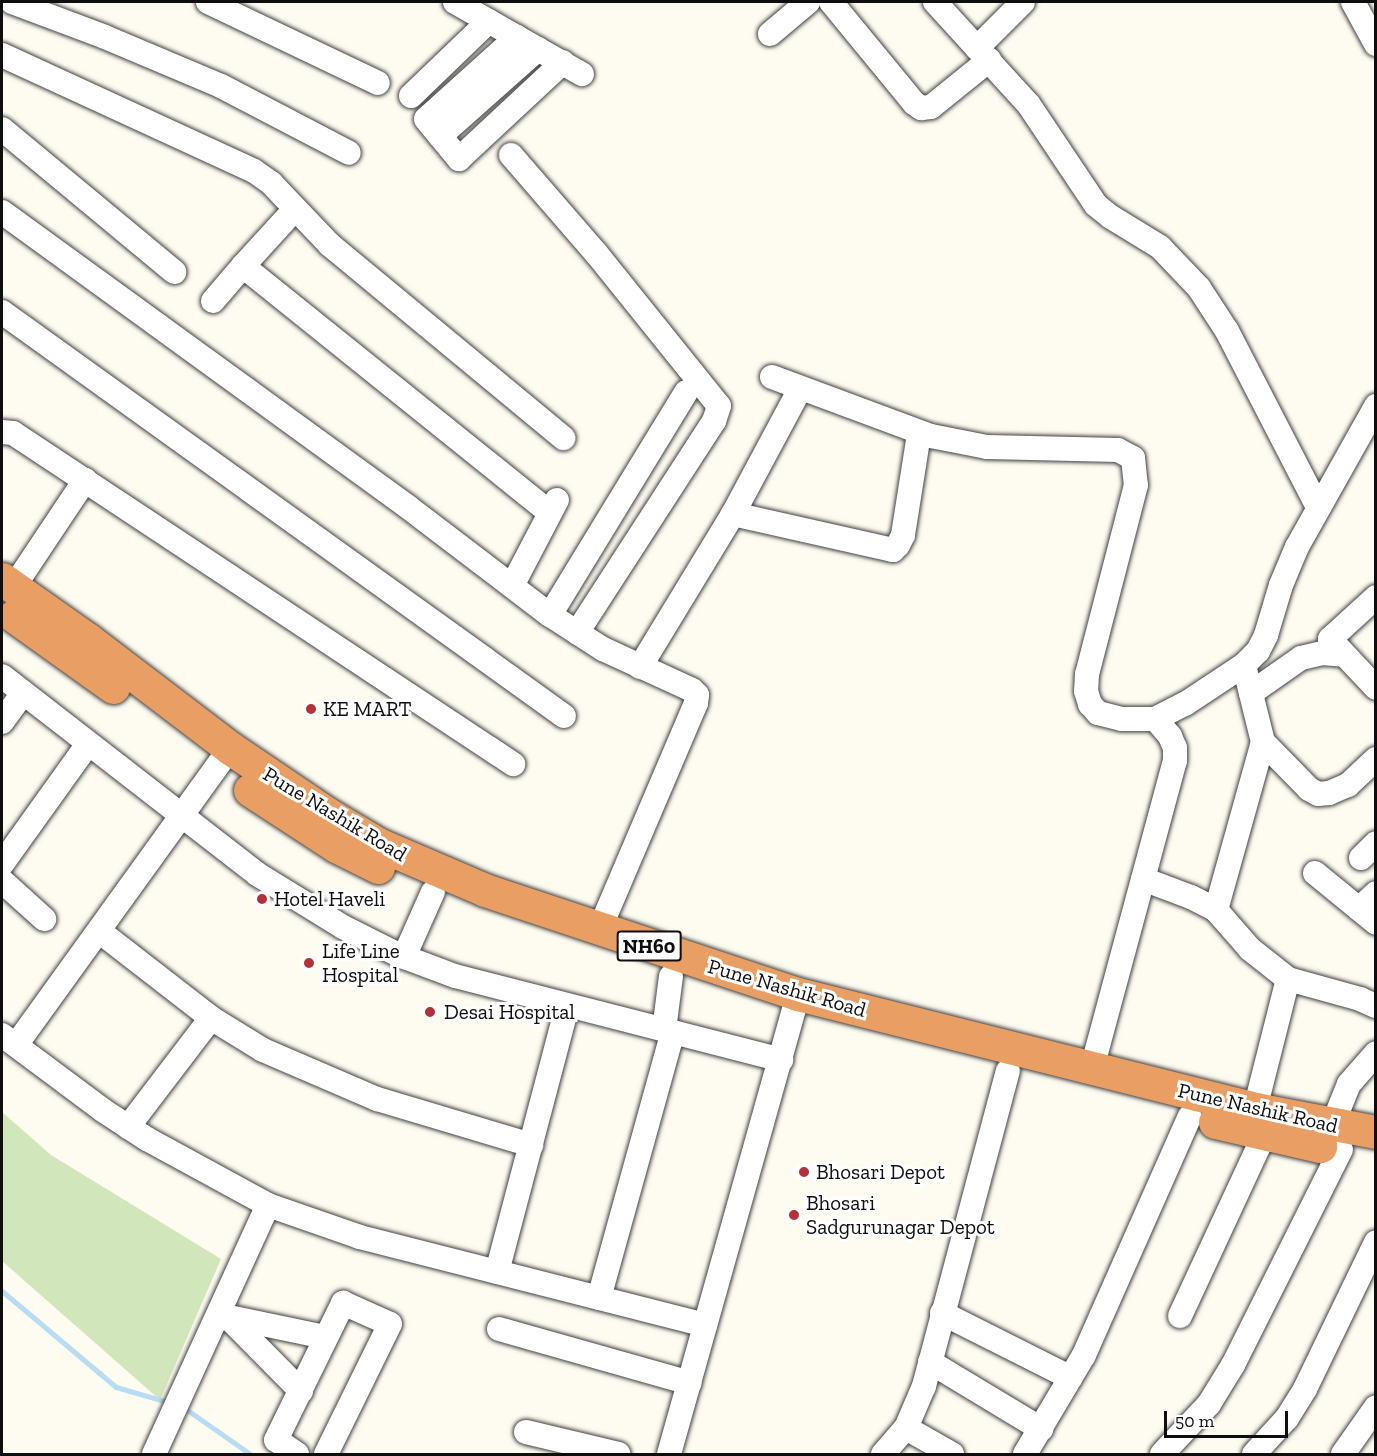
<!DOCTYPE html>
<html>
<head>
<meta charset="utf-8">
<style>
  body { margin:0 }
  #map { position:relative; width:1377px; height:1456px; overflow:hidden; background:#fefbf0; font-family:"Zilla Slab",serif }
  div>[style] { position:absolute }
  .green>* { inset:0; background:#d2e6bc }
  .stream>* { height:5px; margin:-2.5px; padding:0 2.5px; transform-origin:2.5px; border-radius:2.5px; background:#b8dcf1 }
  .roads { filter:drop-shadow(0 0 2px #414141) drop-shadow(0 0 2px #414141) }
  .minor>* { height:24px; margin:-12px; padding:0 12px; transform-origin:12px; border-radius:12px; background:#fff }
  .highway>* { height:33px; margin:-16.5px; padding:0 16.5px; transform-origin:16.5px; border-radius:16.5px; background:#e99f63 }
  .dots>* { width:16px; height:16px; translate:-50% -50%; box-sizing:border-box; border:3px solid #fff; border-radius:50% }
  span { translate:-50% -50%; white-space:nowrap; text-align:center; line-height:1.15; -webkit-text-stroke:6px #fff; paint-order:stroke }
  .shield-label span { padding:2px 4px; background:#fff; border:2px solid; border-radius:4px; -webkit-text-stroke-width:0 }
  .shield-label { font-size:20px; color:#0e0e0e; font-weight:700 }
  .poi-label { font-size:21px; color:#0e0e0e }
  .left { translate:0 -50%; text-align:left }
  .street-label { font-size:21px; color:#0e0e0e }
  .frame { position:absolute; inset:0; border:3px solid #0e0e0e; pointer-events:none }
  .scale { position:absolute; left:1164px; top:1411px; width:124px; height:27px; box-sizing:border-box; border:3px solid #0e0e0e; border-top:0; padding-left:8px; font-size:18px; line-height:21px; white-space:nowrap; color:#0e0e0e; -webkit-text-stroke:4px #fff; paint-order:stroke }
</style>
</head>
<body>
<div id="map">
  <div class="green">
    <div style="clip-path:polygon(2px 1112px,51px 1155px,221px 1259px,160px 1400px,2px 1261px)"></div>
  </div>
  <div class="stream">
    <div style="left:2px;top:1291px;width:149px;rotate:40.1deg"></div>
    <div style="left:116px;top:1387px;width:57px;rotate:16.2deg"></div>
    <div style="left:183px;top:1407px;width:82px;rotate:35deg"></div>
  </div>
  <div class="roads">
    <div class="minor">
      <div style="left:12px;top:2px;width:99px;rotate:20.6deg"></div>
      <div style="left:105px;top:37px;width:126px;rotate:22.9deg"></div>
      <div style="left:221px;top:86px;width:144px;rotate:27.6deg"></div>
      <div style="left:208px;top:2px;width:188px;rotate:25.5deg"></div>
      <div style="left:455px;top:2px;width:146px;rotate:29.6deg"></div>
      <div style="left:831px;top:2px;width:131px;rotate:50.6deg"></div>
      <div style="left:914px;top:103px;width:9px;rotate:36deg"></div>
      <div style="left:921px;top:108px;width:10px;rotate:-6deg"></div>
      <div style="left:931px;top:107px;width:75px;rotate:-39deg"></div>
      <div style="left:935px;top:2px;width:139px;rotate:47.6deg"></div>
      <div style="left:1029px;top:105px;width:120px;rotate:56.2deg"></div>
      <div style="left:1096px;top:205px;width:19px;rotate:39deg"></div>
      <div style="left:1111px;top:217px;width:57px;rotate:31.5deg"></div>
      <div style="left:1160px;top:247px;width:57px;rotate:46.4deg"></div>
      <div style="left:1199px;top:288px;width:51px;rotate:56.9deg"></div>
      <div style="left:1227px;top:331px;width:198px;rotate:62.7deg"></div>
      <div style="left:1353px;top:2px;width:48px;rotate:61.3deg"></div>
      <div style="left:770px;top:34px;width:50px;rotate:-40.1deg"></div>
      <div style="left:517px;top:37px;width:122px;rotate:138deg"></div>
      <div style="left:426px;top:119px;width:52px;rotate:50.5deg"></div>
      <div style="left:459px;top:159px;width:142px;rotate:-43deg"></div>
      <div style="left:977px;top:48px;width:65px;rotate:-45deg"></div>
      <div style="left:2px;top:55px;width:277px;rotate:24.7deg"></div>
      <div style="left:254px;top:171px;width:21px;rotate:35deg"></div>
      <div style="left:271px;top:183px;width:86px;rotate:46.4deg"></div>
      <div style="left:330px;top:245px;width:303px;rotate:39.6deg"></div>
      <div style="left:411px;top:96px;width:108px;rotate:-43.9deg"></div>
      <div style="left:2px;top:129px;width:224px;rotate:39.7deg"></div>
      <div style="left:440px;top:136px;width:131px;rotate:-41.6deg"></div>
      <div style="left:511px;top:155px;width:130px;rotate:49.1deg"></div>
      <div style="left:596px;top:253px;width:196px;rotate:51.2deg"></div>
      <div style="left:719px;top:406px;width:16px;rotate:108deg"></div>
      <div style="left:714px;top:421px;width:252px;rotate:122.9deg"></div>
      <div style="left:295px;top:209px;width:77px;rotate:132.4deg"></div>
      <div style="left:243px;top:266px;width:394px;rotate:38.8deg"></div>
      <div style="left:2px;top:212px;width:502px;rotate:36deg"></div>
      <div style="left:408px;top:507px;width:178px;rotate:37.3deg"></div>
      <div style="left:550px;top:615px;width:63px;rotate:32.7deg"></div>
      <div style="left:603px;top:649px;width:98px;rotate:24.7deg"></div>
      <div style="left:692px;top:690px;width:7px;rotate:45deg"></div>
      <div style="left:697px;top:695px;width:8px;rotate:97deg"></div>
      <div style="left:696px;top:703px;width:247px;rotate:113.1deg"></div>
      <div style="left:213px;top:301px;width:46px;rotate:-49.4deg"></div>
      <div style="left:2px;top:312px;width:692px;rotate:35.71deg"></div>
      <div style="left:772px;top:377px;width:170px;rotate:20.4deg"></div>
      <div style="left:931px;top:436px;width:57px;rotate:11.1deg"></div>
      <div style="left:987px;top:447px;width:131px;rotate:1.3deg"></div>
      <div style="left:1118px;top:450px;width:17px;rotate:28deg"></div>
      <div style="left:1133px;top:458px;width:27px;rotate:84deg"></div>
      <div style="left:1136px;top:485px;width:195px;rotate:104.5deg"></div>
      <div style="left:1087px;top:674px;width:17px;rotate:93deg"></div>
      <div style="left:1086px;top:691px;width:14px;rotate:73deg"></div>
      <div style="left:1090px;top:704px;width:12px;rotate:48deg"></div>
      <div style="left:1098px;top:713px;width:25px;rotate:14deg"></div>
      <div style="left:1122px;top:719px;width:33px"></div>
      <div style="left:1155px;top:719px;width:34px;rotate:-27deg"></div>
      <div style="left:1185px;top:704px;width:71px;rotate:-33.5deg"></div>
      <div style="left:1244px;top:665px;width:20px;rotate:-45deg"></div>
      <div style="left:1258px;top:651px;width:18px;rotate:-63deg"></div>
      <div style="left:1266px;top:635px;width:52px;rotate:-73.3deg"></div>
      <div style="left:1281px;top:585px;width:41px;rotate:-67.2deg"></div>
      <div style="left:1297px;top:547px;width:162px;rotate:-60.7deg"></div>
      <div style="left:2px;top:432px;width:11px;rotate:5deg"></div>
      <div style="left:13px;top:433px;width:600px;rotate:33.5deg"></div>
      <div style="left:733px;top:514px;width:164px;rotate:12.7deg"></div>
      <div style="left:893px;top:550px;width:7px;rotate:-45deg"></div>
      <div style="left:898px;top:545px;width:11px;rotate:-63deg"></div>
      <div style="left:903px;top:535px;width:102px;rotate:-81deg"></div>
      <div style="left:512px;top:586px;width:97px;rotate:-62.4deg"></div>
      <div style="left:13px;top:588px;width:130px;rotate:-56.3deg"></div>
      <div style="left:1376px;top:597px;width:62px;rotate:137.6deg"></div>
      <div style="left:1330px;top:639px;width:67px;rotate:46.8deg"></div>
      <div style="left:550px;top:615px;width:261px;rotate:-58.6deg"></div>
      <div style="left:640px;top:667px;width:179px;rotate:-58.7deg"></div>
      <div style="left:733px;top:514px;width:142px;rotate:-61.8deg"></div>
      <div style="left:2px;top:676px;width:323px;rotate:37.8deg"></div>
      <div style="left:257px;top:874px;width:101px;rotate:31.6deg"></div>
      <div style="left:343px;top:927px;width:63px;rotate:26.6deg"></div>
      <div style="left:399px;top:955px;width:60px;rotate:20.6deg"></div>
      <div style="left:455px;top:976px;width:337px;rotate:14.4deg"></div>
      <div style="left:1251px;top:693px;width:61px;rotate:-35deg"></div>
      <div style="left:1301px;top:658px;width:22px;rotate:-13deg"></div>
      <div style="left:1322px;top:653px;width:22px;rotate:5deg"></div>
      <div style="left:2px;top:722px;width:36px;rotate:-54deg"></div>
      <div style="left:1263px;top:742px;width:66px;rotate:45.6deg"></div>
      <div style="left:1309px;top:789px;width:10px;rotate:29deg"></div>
      <div style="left:1318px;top:794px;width:11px;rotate:-5deg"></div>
      <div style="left:1329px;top:793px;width:21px;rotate:-23deg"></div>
      <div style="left:1348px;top:785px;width:38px;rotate:-43deg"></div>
      <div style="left:1361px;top:858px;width:21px;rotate:-45deg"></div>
      <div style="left:2px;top:864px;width:148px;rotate:-54.4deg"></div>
      <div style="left:1315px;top:873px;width:79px;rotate:39.3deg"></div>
      <div style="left:1143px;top:879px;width:51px;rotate:20.6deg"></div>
      <div style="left:1191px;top:897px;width:28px;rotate:27deg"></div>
      <div style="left:1216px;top:910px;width:52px;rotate:48.9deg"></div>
      <div style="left:1250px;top:949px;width:48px;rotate:38.3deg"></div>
      <div style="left:1288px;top:979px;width:75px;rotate:15.5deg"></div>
      <div style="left:1360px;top:999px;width:17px;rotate:24deg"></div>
      <div style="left:2px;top:881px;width:57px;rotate:42.1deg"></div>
      <div style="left:1359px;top:909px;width:23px;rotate:-43deg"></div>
      <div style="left:1216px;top:910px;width:174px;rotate:-74.4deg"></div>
      <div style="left:1263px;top:742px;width:79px;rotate:-103.9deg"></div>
      <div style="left:99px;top:931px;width:142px;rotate:37.8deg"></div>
      <div style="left:211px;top:1018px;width:61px;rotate:31.6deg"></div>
      <div style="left:263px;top:1050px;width:124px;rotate:23.3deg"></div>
      <div style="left:377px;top:1099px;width:161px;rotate:16.6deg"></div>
      <div style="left:404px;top:957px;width:71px;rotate:-66deg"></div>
      <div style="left:664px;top:1030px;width:54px;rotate:-82.6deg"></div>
      <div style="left:2px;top:1035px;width:127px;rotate:36.7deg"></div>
      <div style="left:104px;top:1111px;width:51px;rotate:33.1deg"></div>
      <div style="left:147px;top:1139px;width:138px;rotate:28.6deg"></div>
      <div style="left:268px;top:1205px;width:97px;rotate:19.2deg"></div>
      <div style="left:360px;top:1237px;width:356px;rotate:14.3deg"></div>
      <div style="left:16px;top:1045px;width:366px;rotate:-54.2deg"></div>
      <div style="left:1092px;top:1068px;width:318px;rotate:-74.9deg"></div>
      <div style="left:1175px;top:761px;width:13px;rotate:-90deg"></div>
      <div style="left:1175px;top:748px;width:13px;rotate:-113deg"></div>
      <div style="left:1170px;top:736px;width:23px;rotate:-131deg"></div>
      <div style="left:1255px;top:1109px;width:134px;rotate:-75.8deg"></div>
      <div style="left:1332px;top:1126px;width:45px;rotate:-68deg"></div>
      <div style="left:1349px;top:1084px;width:41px;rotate:-48.9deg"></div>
      <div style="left:128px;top:1127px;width:137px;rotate:-52.7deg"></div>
      <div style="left:497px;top:1272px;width:274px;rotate:-75.2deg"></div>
      <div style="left:599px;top:1298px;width:276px;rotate:-74.5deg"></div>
      <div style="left:221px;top:1310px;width:114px;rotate:45.4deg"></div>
      <div style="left:942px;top:1313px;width:144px;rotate:26.7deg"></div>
      <div style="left:1180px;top:1316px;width:200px;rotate:-65.1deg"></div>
      <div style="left:229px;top:1317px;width:98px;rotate:11.8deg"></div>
      <div style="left:499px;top:1329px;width:198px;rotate:15.8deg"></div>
      <div style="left:930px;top:1362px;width:130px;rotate:31.1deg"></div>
      <div style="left:906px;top:1428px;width:53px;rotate:29.5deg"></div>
      <div style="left:526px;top:1432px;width:95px;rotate:13.4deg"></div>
      <div style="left:154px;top:1454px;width:274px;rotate:-65.4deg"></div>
      <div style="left:297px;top:1454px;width:25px;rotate:-146deg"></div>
      <div style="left:276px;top:1440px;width:153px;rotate:-63.9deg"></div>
      <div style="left:343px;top:1303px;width:51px;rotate:24.1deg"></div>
      <div style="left:390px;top:1324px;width:145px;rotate:116.2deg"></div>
      <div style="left:669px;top:1454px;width:478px;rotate:-74.3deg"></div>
      <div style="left:883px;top:1454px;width:35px;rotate:-49deg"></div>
      <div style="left:906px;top:1428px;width:46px;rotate:-66.8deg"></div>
      <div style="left:924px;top:1386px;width:326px;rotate:-75.1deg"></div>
      <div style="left:1025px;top:1454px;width:115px;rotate:-59.2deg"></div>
      <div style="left:1084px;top:1355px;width:261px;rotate:-66.1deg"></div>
      <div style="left:1162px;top:1454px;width:69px;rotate:-46.8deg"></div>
      <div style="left:1209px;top:1404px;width:46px;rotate:-58.4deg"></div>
      <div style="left:1233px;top:1365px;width:241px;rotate:-63.4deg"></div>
      <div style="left:1254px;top:1454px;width:49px;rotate:-47.5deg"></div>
      <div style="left:1287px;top:1418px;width:34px;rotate:-58deg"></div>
      <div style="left:1305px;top:1389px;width:163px;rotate:-64.2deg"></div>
      <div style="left:1343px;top:1454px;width:57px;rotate:-54.9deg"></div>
    </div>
    <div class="highway">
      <div style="left:2px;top:579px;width:104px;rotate:35.2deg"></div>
      <div style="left:87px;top:639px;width:180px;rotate:37.3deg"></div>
      <div style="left:230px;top:748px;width:116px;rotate:34.1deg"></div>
      <div style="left:326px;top:813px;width:63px;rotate:30.7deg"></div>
      <div style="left:380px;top:845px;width:114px;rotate:23.2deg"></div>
      <div style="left:485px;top:890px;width:330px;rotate:18.4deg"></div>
      <div style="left:798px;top:994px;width:471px;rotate:14.1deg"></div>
      <div style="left:1255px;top:1109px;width:123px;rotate:10.8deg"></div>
      <div style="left:14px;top:616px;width:122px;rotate:35.6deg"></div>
      <div style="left:250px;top:790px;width:103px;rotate:33.1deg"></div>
      <div style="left:336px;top:846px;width:47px;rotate:26.6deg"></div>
      <div style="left:1215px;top:1122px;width:108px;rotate:12.9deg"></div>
    </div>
  </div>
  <div class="dots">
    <div style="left:311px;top:709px;background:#b33138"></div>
    <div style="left:262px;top:899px;background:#b33138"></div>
    <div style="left:309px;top:963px;background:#b33138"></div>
    <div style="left:430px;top:1012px;background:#b33138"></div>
    <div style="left:804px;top:1172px;background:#b33138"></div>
    <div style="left:794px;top:1215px;background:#b33138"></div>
  </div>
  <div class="shield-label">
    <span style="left:649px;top:946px">NH60</span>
  </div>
  <div class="poi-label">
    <span class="left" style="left:323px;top:709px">KE MART</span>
    <span class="left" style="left:274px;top:899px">Hotel Haveli</span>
    <span class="left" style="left:322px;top:963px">Life Line<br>Hospital</span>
    <span class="left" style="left:444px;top:1012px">Desai Hospital</span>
    <span class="left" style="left:816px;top:1172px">Bhosari Depot</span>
    <span class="left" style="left:806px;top:1215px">Bhosari<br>Sadgurunagar Depot</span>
  </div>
  <div class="street-label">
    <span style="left:335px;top:814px;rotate:31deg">Pune Nashik Road</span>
    <span style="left:787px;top:988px;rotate:16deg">Pune Nashik Road</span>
    <span style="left:1258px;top:1108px;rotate:13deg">Pune Nashik Road</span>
  </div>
  <div class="frame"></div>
  <div class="scale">50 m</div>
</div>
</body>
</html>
